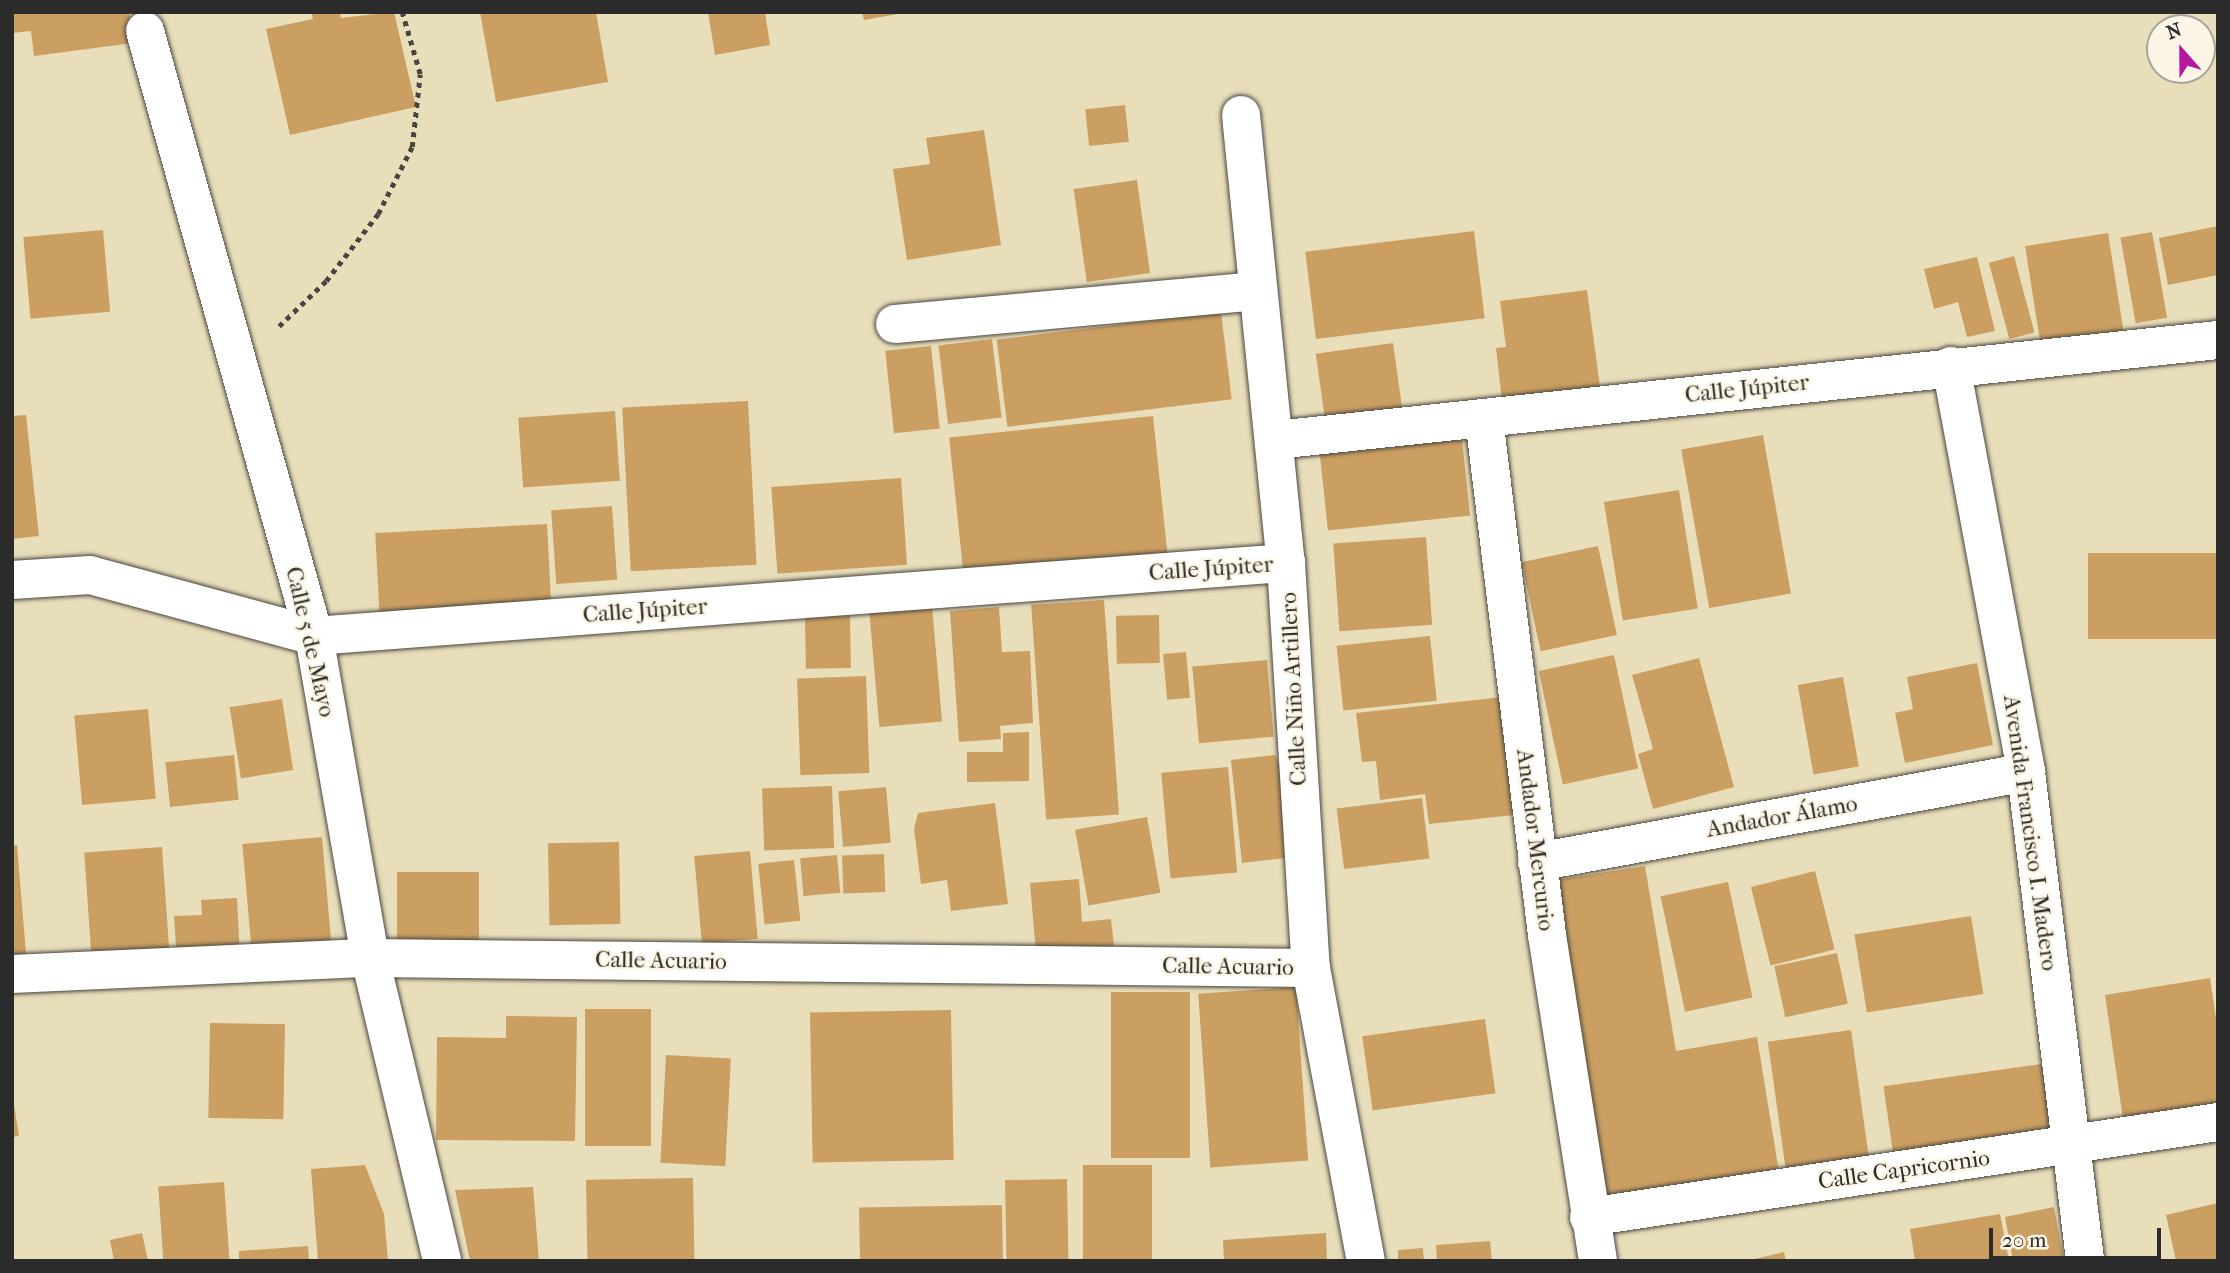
<!DOCTYPE html>
<html>
<head>
<meta charset="utf-8">
<style>
  body { margin:0 }
  #map { position:relative; width:2230px; height:1273px; overflow:hidden; background:#e9deba; font-family:"IM FELL French Canon",serif }
  div>[style] { position:absolute }
  .building>* { inset:0; background:#cb9f62; transform-origin:0 0 }
  .path>* { height:4.5px; margin-top:-2.25px; transform-origin:0; background:repeating-linear-gradient(90deg,#484640 0 5px,transparent 0 10px) }
  .roads { filter:drop-shadow(0 0 2px #484640) drop-shadow(0 0 2px #484640) }
  .minor>* { height:38px; margin:-19px; padding:0 19px; transform-origin:19px; border-radius:19px; background:#fff }
  span { translate:-50% -50%; white-space:nowrap; text-align:center; line-height:1.15; -webkit-text-stroke:5px #fcf5e5; paint-order:stroke }
  .street-label { font-size:23px; color:#2b2b2b }
  .frame { position:absolute; inset:0; border:14px solid #2b2b2b; pointer-events:none }
  .north { position:absolute; left:2146px; top:14px; width:70px; height:70px; box-sizing:border-box; background:#fcf5e5; border:2px solid #a8a49b; border-radius:50%; rotate:339deg; font-size:19px; font-weight:700; line-height:28px; text-align:center; color:#2b2b2b }
  .north::after { content:''; display:block; margin:auto; width:24px; height:32px; background:#b5179e; clip-path:polygon(50% 0,100% 100%,50% 72%,0 100%) }
  .scale { position:absolute; left:1989px; top:1228px; width:172px; height:32px; box-sizing:border-box; border:4px solid #2b2b2b; border-top:0; padding-left:9px; font-size:21px; line-height:24px; white-space:nowrap; color:#2b2b2b; -webkit-text-stroke:5px #fcf5e5; paint-order:stroke }
</style>
</head>
<body>
<div id="map">
  <div class="building">
    <div style="clip-path:polygon(12px 12px,129px 12px,133px 43px,34px 56px,31px 31px,12px 33px)"></div>
    <div style="clip-path:polygon(311px 12px,340px 12px,341px 18px,394px 12px,416px 107px,290px 135px,266px 29px,313px 19px)"></div>
    <div style="clip-path:polygon(480px 12px,596px 12px,608px 82px,496px 102px)"></div>
    <div style="clip-path:polygon(708px 12px,765px 12px,770px 45px,715px 55px)"></div>
    <div style="clip-path:polygon(862px 12px,898px 12px,898px 14px,864px 20px)"></div>
    <div style="left:1125px;top:105px;width:37px;height:40px;rotate:84deg"></div>
    <div style="clip-path:polygon(984px 130px,1001px 245px,907px 260px,893px 169px,930px 164px,926px 138px)"></div>
    <div style="left:1137px;top:180px;width:94px;height:64px;rotate:82deg"></div>
    <div style="clip-path:polygon(2218px 226px,2218px 275px,2168px 285px,2159px 238px)"></div>
    <div style="left:103px;top:230px;width:82px;height:80px;rotate:85deg"></div>
    <div style="left:1474px;top:231px;width:88px;height:170px;rotate:83deg"></div>
    <div style="left:2152px;top:232px;width:87px;height:32px;rotate:80deg"></div>
    <div style="left:2108px;top:233px;width:100px;height:84px;rotate:81deg"></div>
    <div style="left:2014px;top:256px;width:79px;height:26px;rotate:75deg"></div>
    <div style="clip-path:polygon(1977px 257px,1995px 331px,1967px 337px,1958px 302px,1934px 309px,1924px 269px)"></div>
    <div style="clip-path:polygon(1587px 290px,1600px 387px,1502px 401px,1496px 348px,1506px 347px,1500px 301px)"></div>
    <div style="left:1221px;top:312px;width:88px;height:226px;rotate:83deg"></div>
    <div style="left:992px;top:339px;width:79px;height:54px;rotate:83deg"></div>
    <div style="left:1393px;top:343px;width:76px;height:78px;rotate:82deg"></div>
    <div style="left:931px;top:346px;width:83px;height:46px;rotate:84deg"></div>
    <div style="left:748px;top:401px;width:164px;height:126px;rotate:87deg"></div>
    <div style="left:615px;top:411px;width:70px;height:97px;rotate:86deg"></div>
    <div style="clip-path:polygon(26px 415px,39px 536px,12px 539px,12px 416px)"></div>
    <div style="left:1153px;top:416px;width:139px;height:205px;rotate:84deg"></div>
    <div style="left:1461px;top:429px;width:87px;height:143px;rotate:84deg"></div>
    <div style="left:1763px;top:435px;width:161px;height:83px;rotate:80deg"></div>
    <div style="left:901px;top:478px;width:87px;height:130px;rotate:86deg"></div>
    <div style="left:1679px;top:490px;width:120px;height:76px;rotate:81deg"></div>
    <div style="left:612px;top:506px;width:74px;height:61px;rotate:86deg"></div>
    <div style="left:547px;top:524px;width:80px;height:172px;rotate:87deg"></div>
    <div style="left:1426px;top:537px;width:88px;height:93px;rotate:86deg"></div>
    <div style="left:1598px;top:546px;width:91px;height:78px;rotate:78deg"></div>
    <div style="left:2218px;top:553px;width:86px;height:130px;rotate:90deg"></div>
    <div style="left:1104px;top:600px;width:215px;height:73px;rotate:86deg"></div>
    <div style="left:932px;top:606px;width:116px;height:63px;rotate:85deg"></div>
    <div style="clip-path:polygon(999px 607px,1002px 652px,1030px 651px,1033px 723px,1000px 726px,1001px 739px,959px 742px,950px 611px)"></div>
    <div style="left:1159px;top:615px;width:48px;height:43px;rotate:89deg"></div>
    <div style="left:850px;top:616px;width:52px;height:45px;rotate:89deg"></div>
    <div style="left:1430px;top:636px;width:65px;height:94px;rotate:84deg"></div>
    <div style="left:1186px;top:652px;width:46px;height:23px;rotate:85deg"></div>
    <div style="left:1614px;top:655px;width:116px;height:77px;rotate:78deg"></div>
    <div style="clip-path:polygon(1699px 658px,1734px 787px,1653px 809px,1638px 754px,1653px 749px,1632px 675px)"></div>
    <div style="left:1267px;top:660px;width:77px;height:75px;rotate:85deg"></div>
    <div style="clip-path:polygon(1977px 663px,1993px 745px,1905px 763px,1895px 713px,1913px 709px,1907px 677px)"></div>
    <div style="left:866px;top:676px;width:97px;height:69px;rotate:88deg"></div>
    <div style="left:1843px;top:677px;width:91px;height:46px;rotate:80deg"></div>
    <div style="clip-path:polygon(1512px 696px,1524px 814px,1429px 824px,1425px 794px,1380px 800px,1376px 761px,1362px 762px,1356px 713px)"></div>
    <div style="left:282px;top:699px;width:72px;height:53px;rotate:81deg"></div>
    <div style="left:148px;top:709px;width:90px;height:74px;rotate:85deg"></div>
    <div style="clip-path:polygon(1029px 732px,1029px 781px,967px 782px,967px 752px,1003px 752px,1003px 733px)"></div>
    <div style="left:234px;top:755px;width:45px;height:69px;rotate:84deg"></div>
    <div style="clip-path:polygon(1275px 755px,1288px 788px,1294px 857px,1242px 863px,1231px 760px)"></div>
    <div style="left:1228px;top:767px;width:106px;height:67px;rotate:85deg"></div>
    <div style="left:832px;top:786px;width:62px;height:70px;rotate:88deg"></div>
    <div style="left:886px;top:787px;width:56px;height:48px;rotate:85deg"></div>
    <div style="left:1422px;top:798px;width:61px;height:86px;rotate:83deg"></div>
    <div style="clip-path:polygon(995px 803px,1008px 904px,951px 911px,947px 880px,921px 884px,914px 829px,918px 813px)"></div>
    <div style="left:1147px;top:817px;width:77px;height:73px;rotate:80deg"></div>
    <div style="left:322px;top:837px;width:110px;height:80px;rotate:85deg"></div>
    <div style="left:619px;top:842px;width:82px;height:71px;rotate:89deg"></div>
    <div style="clip-path:polygon(17px 845px,27px 965px,12px 966px,12px 846px)"></div>
    <div style="left:162px;top:847px;width:109px;height:78px;rotate:86deg"></div>
    <div style="left:750px;top:851px;width:88px;height:56px;rotate:85deg"></div>
    <div style="left:884px;top:854px;width:38px;height:42px;rotate:88deg"></div>
    <div style="left:837px;top:855px;width:38px;height:37px;rotate:85deg"></div>
    <div style="left:794px;top:860px;width:61px;height:36px;rotate:84deg"></div>
    <div style="clip-path:polygon(1645px 866px,1676px 1051px,1757px 1037px,1780px 1178px,1604px 1208px,1549px 881px)"></div>
    <div style="left:1815px;top:871px;width:81px;height:66px;rotate:76deg"></div>
    <div style="left:479px;top:872px;width:80px;height:82px;rotate:90deg"></div>
    <div style="clip-path:polygon(1079px 879px,1082px 922px,1111px 919px,1114px 946px,1036px 953px,1030px 883px)"></div>
    <div style="left:1728px;top:882px;width:118px;height:69px;rotate:78deg"></div>
    <div style="clip-path:polygon(237px 898px,240px 957px,177px 961px,174px 916px,202px 915px,201px 900px)"></div>
    <div style="left:1971px;top:916px;width:79px;height:118px;rotate:81deg"></div>
    <div style="left:1837px;top:953px;width:52px;height:64px;rotate:78deg"></div>
    <div style="clip-path:polygon(2210px 978px,2218px 1032px,2218px 1112px,2124px 1126px,2105px 995px)"></div>
    <div style="left:1296px;top:987px;width:174px;height:98px;rotate:86deg"></div>
    <div style="left:1111px;top:992px;width:79px;height:166px"></div>
    <div style="left:651px;top:1009px;width:137px;height:66px;rotate:90deg"></div>
    <div style="left:951px;top:1010px;width:150px;height:141px;rotate:89deg"></div>
    <div style="clip-path:polygon(506px 1016px,577px 1017px,575px 1141px,436px 1140px,437px 1037px,506px 1038px)"></div>
    <div style="left:1485px;top:1019px;width:75px;height:124px;rotate:82deg"></div>
    <div style="left:210px;top:1023px;width:75px;height:95px;rotate:1deg"></div>
    <div style="left:1851px;top:1030px;width:131px;height:84px;rotate:82deg"></div>
    <div style="left:666px;top:1055px;width:65px;height:108px;rotate:3deg"></div>
    <div style="left:2042px;top:1064px;width:69px;height:160px;rotate:82deg"></div>
    <div style="clip-path:polygon(12px 1092px,19px 1136px,12px 1137px)"></div>
    <div style="clip-path:polygon(365px 1165px,384px 1214px,388px 1261px,318px 1261px,311px 1169px)"></div>
    <div style="left:1152px;top:1165px;width:96px;height:69px;rotate:90deg"></div>
    <div style="left:693px;top:1178px;width:83px;height:107px;rotate:89deg"></div>
    <div style="left:1067px;top:1179px;width:82px;height:62px;rotate:89deg"></div>
    <div style="left:224px;top:1182px;width:79px;height:66px;rotate:86deg"></div>
    <div style="clip-path:polygon(533px 1187px,539px 1261px,470px 1261px,455px 1190px)"></div>
    <div style="clip-path:polygon(2218px 1203px,2218px 1261px,2176px 1261px,2166px 1215px)"></div>
    <div style="left:1002px;top:1205px;width:56px;height:143px;rotate:89deg"></div>
    <div style="clip-path:polygon(2054px 1207px,2064px 1261px,2013px 1261px,2005px 1217px)"></div>
    <div style="clip-path:polygon(2000px 1214px,2009px 1261px,1915px 1261px,1910px 1229px)"></div>
    <div style="clip-path:polygon(142px 1233px,148px 1261px,114px 1261px,110px 1240px)"></div>
    <div style="clip-path:polygon(1326px 1233px,1327px 1261px,1224px 1261px,1223px 1240px)"></div>
    <div style="clip-path:polygon(1490px 1241px,1492px 1261px,1437px 1261px,1436px 1245px)"></div>
    <div style="clip-path:polygon(308px 1246px,309px 1261px,239px 1261px,239px 1251px)"></div>
    <div style="clip-path:polygon(1423px 1248px,1424px 1261px,1398px 1261px,1398px 1250px)"></div>
    <div style="clip-path:polygon(1784px 1252px,1786px 1261px,1750px 1261px,1750px 1260px)"></div>
  </div>
  <div class="path">
    <div style="left:279px;top:326px;width:65px;rotate:-43.8deg"></div>
    <div style="left:326px;top:281px;width:85px;rotate:-52.2deg"></div>
    <div style="left:378px;top:214px;width:75px;rotate:-63.1deg"></div>
    <div style="left:412px;top:147px;width:73px;rotate:-83.7deg"></div>
    <div style="left:420px;top:74px;width:65px;rotate:-106.2deg"></div>
  </div>
  <div class="roads">
    <div class="minor">
      <div style="left:145px;top:31px;width:628px;rotate:74.39deg"></div>
      <div style="left:314px;top:636px;width:327px;rotate:80.1deg"></div>
      <div style="left:370px;top:958px;width:311px;rotate:76.6deg"></div>
      <div style="left:1241px;top:115px;width:450px;rotate:84.3deg"></div>
      <div style="left:1286px;top:563px;width:406px;rotate:86.5deg"></div>
      <div style="left:1311px;top:968px;width:298px;rotate:79.4deg"></div>
      <div style="left:895px;top:324px;width:364px;rotate:-5.2deg"></div>
      <div style="left:1951px;top:366px;width:413px;rotate:79.5deg"></div>
      <div style="left:2026px;top:772px;width:493px;rotate:83.1deg"></div>
      <div style="left:1484px;top:418px;width:521px;rotate:83.05deg"></div>
      <div style="left:1547px;top:935px;width:330px;rotate:81.1deg"></div>
      <div style="left:1276px;top:440px;width:947px;rotate:-6.06deg"></div>
      <div style="left:12px;top:580px;width:78px;rotate:-3.7deg"></div>
      <div style="left:90px;top:575px;width:232px;rotate:15.2deg"></div>
      <div style="left:314px;top:636px;width:975px;rotate:-4.3deg"></div>
      <div style="left:1537px;top:862px;width:497px;rotate:-10.4deg"></div>
      <div style="left:12px;top:974px;width:358px;rotate:-2.6deg"></div>
      <div style="left:370px;top:958px;width:941px;rotate:0.61deg"></div>
      <div style="left:1589px;top:1217px;width:636px;rotate:-8.59deg"></div>
    </div>
  </div>
  <div class="street-label">
    <span style="left:1747px;top:389px;rotate:-6deg">Calle Júpiter</span>
    <span style="left:1211px;top:569px;rotate:-4deg">Calle Júpiter</span>
    <span style="left:645px;top:611px;rotate:-4deg">Calle Júpiter</span>
    <span style="left:310px;top:642px;rotate:77deg">Calle 5 de Mayo</span>
    <span style="left:1294px;top:689px;rotate:-93deg">Calle Niño Artillero</span>
    <span style="left:1782px;top:817px;rotate:-10deg">Andador Álamo</span>
    <span style="left:2030px;top:833px;rotate:82deg">Avenida Francisco I. Madero</span>
    <span style="left:1535px;top:840px;rotate:83deg">Andador Mercurio</span>
    <span style="left:661px;top:961px;rotate:1deg">Calle Acuario</span>
    <span style="left:1228px;top:967px;rotate:1deg">Calle Acuario</span>
    <span style="left:1904px;top:1170px;rotate:-8deg">Calle Capricornio</span>
  </div>
  <div class="frame"></div>
  <div class="north">N</div>
  <div class="scale">20 m</div>
</div>
</body>
</html>
